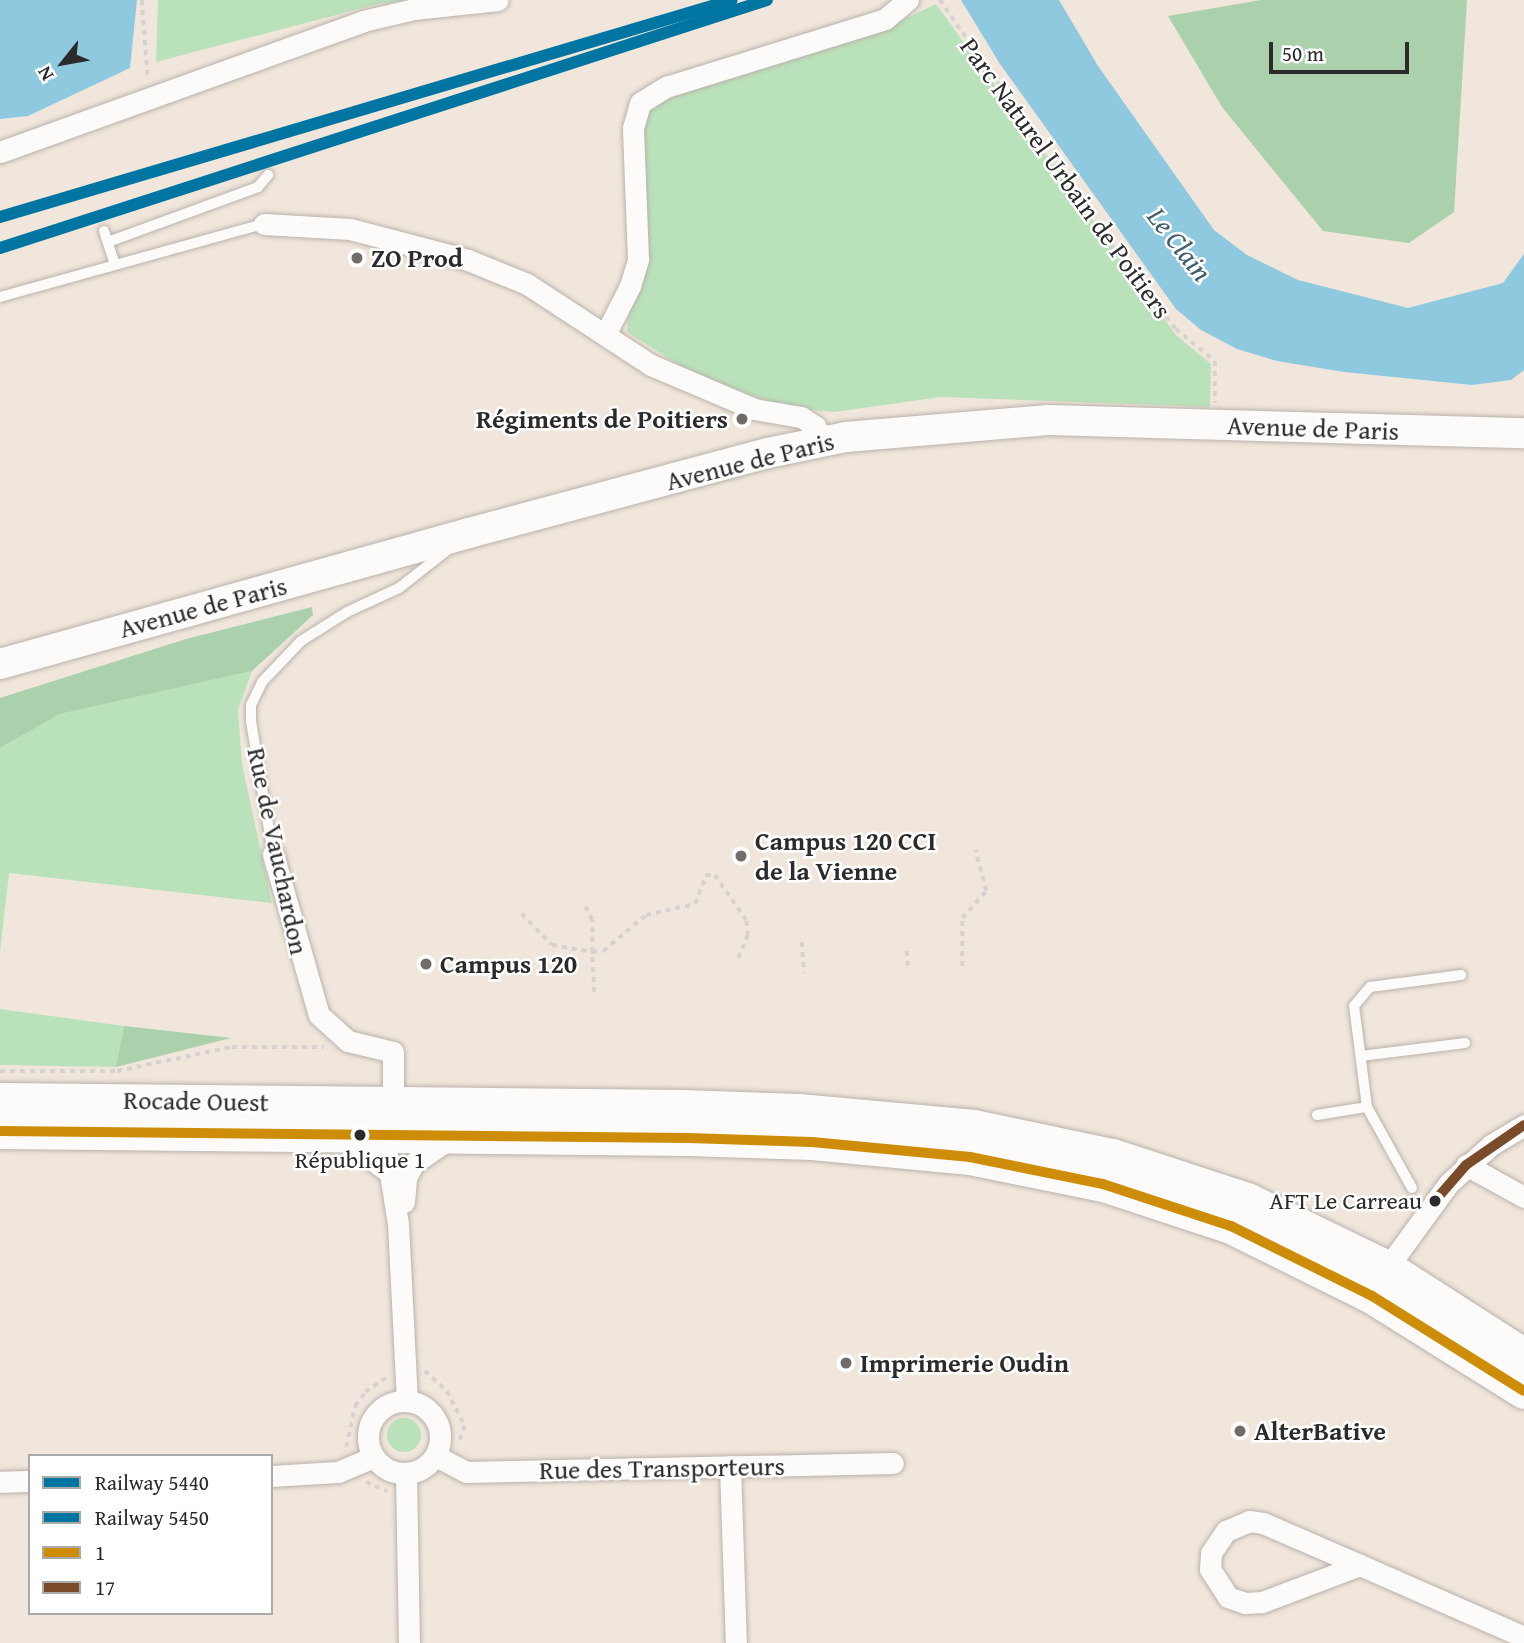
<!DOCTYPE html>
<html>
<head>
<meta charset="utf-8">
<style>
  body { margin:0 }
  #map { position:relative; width:1524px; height:1643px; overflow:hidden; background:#f0e6db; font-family:"Gentium Book Plus",serif }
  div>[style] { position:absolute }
  .green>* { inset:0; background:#bae2ba }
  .round { border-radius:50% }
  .forest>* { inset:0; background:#abd0ac }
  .water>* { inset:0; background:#8fc9e0 }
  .path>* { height:3.5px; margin-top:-1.75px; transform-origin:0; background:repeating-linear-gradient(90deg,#d6d2d0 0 5px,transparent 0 10px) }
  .roads { filter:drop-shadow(0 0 2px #b9b2ac) drop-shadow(0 0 2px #b9b2ac) }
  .lane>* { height:10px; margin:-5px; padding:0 5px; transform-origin:5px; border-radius:5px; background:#fdfbfa }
  .street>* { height:21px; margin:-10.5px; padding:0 10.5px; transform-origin:10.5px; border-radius:10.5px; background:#fdfbfa }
  .street>.ring { margin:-10.5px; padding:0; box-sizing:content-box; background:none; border:21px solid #fdfbfa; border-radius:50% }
  .secondary>* { height:30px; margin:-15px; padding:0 15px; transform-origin:15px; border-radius:15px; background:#fdfbfa }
  .primary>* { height:35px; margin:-17.5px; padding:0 17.5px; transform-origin:17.5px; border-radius:17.5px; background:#fdfbfa }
  .bus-1>* { height:10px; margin:-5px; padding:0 5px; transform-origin:5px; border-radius:5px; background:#ce8d09 }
  .bus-2>* { height:10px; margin:-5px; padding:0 5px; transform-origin:5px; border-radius:5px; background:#7a4b2a }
  .rail-1>* { height:12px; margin:-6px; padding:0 6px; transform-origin:6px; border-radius:6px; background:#0075a1 }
  .rail-2>* { height:12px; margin:-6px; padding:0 6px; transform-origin:6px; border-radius:6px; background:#0075a1 }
  .dots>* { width:19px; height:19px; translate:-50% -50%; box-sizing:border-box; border:4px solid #fff; border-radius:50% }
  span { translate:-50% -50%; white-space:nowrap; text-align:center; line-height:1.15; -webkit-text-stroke:5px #fff; paint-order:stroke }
  .bus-label { font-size:24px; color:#2b2b2b }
  .right { translate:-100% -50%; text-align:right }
  .street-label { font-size:26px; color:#2b2b2b }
  .poi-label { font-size:26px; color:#2b2b2b; font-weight:700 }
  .left { translate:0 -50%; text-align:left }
  .water-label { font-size:28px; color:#3f5e6b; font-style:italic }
  .legend { position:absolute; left:28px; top:1454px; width:245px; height:161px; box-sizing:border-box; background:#fff; border:2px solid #aaa; margin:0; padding:9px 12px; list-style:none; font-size:21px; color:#2b2b2b }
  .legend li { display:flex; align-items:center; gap:14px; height:35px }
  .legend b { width:35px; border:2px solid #aaa }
  .north { position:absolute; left:28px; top:28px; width:70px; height:70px; -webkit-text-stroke:5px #fff; paint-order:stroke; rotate:239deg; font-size:19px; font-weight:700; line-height:28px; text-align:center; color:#2b2b2b }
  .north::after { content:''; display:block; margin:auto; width:24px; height:32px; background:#2b2b2b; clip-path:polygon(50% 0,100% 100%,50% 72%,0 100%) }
  .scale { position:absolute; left:1269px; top:42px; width:140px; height:32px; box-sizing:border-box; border:4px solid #2b2b2b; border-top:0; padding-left:9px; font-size:21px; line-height:24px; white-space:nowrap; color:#2b2b2b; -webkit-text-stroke:5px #fff; paint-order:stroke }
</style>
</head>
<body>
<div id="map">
  <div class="green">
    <div style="clip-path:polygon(158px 0,408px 0,378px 4px,156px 62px)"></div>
    <div style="clip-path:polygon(936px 4px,1176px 335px,1211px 364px,1210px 407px,941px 397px,834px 412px,782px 407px,689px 371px,627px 332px,641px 126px,647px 110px,664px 95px,875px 33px)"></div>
    <div style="clip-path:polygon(252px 671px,238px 710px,242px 764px,272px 903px,9px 873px,0 952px,0 748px,60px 714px)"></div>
    <div style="clip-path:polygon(0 1009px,124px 1026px,116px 1067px,0 1065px)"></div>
    <div class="round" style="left:387px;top:1418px;width:34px;height:34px"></div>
  </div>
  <div class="forest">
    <div style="clip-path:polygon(1261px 0,1467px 0,1454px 212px,1409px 243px,1323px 231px,1222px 107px,1168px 16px)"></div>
    <div style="clip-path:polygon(312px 607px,313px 615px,252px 671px,60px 714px,0 748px,0 698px,186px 639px)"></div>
    <div style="clip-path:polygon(124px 1026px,231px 1038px,116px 1067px)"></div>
  </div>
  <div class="water">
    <div style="clip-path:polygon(0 0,137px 0,130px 68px,28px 116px,0 119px)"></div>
    <div style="clip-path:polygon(961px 0,1059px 0,1098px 66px,1214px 230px,1247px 255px,1298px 280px,1408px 308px,1503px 283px,1524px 254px,1524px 370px,1511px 380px,1472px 385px,1344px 372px,1277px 361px,1237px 349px,1201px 330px,1176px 309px,1000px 64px)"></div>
  </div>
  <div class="path">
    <div style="left:142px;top:0;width:80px;rotate:85.7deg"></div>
    <div style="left:940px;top:0;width:330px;rotate:55deg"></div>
    <div style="left:1129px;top:270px;width:75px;rotate:51.5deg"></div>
    <div style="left:1176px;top:329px;width:50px;rotate:39.4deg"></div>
    <div style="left:1215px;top:361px;width:42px;rotate:90deg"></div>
    <div style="left:522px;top:914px;width:43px;rotate:45.9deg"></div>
    <div style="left:552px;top:945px;width:41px;rotate:9.9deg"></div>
    <div style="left:592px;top:952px;width:32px;rotate:-90deg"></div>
    <div style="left:592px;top:920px;width:20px;rotate:-117deg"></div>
    <div style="left:802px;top:942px;width:31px;rotate:86deg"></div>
    <div style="left:907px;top:951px;width:15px;rotate:86deg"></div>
    <div style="left:962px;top:966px;width:48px;rotate:-90deg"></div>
    <div style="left:962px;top:918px;width:36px;rotate:-48deg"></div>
    <div style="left:986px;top:891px;width:42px;rotate:-105deg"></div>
    <div style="left:594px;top:992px;width:40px;rotate:-92.9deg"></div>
    <div style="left:592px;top:952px;width:11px;rotate:-5deg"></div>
    <div style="left:603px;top:951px;width:56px;rotate:-39.9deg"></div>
    <div style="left:646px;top:915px;width:50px;rotate:-12.7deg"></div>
    <div style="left:695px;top:904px;width:31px;rotate:-69deg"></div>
    <div style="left:706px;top:875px;width:9px"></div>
    <div style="left:715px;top:875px;width:56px;rotate:55.2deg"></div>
    <div style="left:747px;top:921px;width:14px;rotate:86deg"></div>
    <div style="left:748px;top:935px;width:29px;rotate:112deg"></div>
    <div style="left:0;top:1071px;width:117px"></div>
    <div style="left:117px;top:1071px;width:117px;rotate:-11.8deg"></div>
    <div style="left:232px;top:1047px;width:92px"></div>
    <div style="left:425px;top:1371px;width:30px;rotate:42deg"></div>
    <div style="left:447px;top:1391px;width:39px;rotate:63deg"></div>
    <div style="left:465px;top:1426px;width:20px;rotate:110deg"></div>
    <div style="left:346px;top:1447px;width:42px;rotate:-77.6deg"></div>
    <div style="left:355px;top:1406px;width:17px;rotate:-54deg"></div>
    <div style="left:365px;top:1392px;width:27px;rotate:-34deg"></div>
    <div style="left:366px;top:1482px;width:23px;rotate:23deg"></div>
  </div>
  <div class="roads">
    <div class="lane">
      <div style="left:104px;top:231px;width:35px;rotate:72deg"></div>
      <div style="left:108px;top:242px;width:160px;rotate:-20.1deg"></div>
      <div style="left:258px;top:187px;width:16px;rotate:-50deg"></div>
      <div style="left:0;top:297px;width:274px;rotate:-15.5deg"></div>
      <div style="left:273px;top:854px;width:135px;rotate:-99.4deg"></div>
      <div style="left:251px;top:721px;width:16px;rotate:-90deg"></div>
      <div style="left:251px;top:705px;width:25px;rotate:-64deg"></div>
      <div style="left:262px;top:682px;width:57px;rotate:-46.4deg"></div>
      <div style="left:301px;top:641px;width:54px;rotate:-32.2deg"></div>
      <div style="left:347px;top:612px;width:57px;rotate:-24.8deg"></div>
      <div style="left:399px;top:588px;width:65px;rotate:-38.1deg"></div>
      <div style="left:1361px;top:1056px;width:105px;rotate:-7.1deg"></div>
      <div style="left:1317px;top:1115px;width:51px;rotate:-9.1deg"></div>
      <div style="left:1412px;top:1188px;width:93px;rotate:-119.1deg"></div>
      <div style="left:1367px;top:1107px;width:102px;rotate:-97.3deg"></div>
      <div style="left:1354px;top:1006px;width:25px;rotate:-50deg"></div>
      <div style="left:1370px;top:987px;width:92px;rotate:-7.5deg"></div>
    </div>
    <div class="street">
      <div style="left:0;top:152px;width:386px;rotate:-19.8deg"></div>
      <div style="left:363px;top:21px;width:52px;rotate:-13.2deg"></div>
      <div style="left:414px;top:9px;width:84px;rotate:-6.1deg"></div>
      <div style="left:264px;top:224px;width:86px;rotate:3.3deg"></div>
      <div style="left:350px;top:229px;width:122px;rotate:14.7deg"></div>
      <div style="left:468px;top:260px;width:64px;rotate:22.1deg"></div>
      <div style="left:527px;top:284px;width:148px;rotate:33.2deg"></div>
      <div style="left:651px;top:365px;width:112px;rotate:23.1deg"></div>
      <div style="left:754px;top:409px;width:48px;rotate:9.7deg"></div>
      <div style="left:801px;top:417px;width:17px;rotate:33deg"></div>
      <div style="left:815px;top:426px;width:18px;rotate:63deg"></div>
      <div style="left:606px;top:333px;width:53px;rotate:-62.9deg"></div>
      <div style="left:630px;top:286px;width:28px;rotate:-73deg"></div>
      <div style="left:638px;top:259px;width:131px;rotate:-92.2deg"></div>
      <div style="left:633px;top:128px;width:26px;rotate:-74deg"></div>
      <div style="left:640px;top:103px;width:31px;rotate:-32deg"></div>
      <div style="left:666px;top:87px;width:229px;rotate:-17.2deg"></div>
      <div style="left:885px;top:19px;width:30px;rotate:-40deg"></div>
      <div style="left:273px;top:854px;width:167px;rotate:74.1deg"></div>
      <div style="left:319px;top:1015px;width:39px;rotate:42deg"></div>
      <div style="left:348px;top:1041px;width:46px;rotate:13.7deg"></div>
      <div style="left:393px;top:1052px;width:50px;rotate:90deg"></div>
      <div style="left:393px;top:1102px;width:41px;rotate:101.3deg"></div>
      <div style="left:385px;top:1142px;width:83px;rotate:81deg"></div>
      <div style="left:398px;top:1224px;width:177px;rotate:87.1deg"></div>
      <div style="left:341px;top:1137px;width:61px;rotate:36.3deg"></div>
      <div style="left:1466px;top:1165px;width:66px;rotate:28.9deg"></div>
      <div style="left:404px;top:1202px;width:25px;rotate:-85deg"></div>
      <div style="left:406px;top:1177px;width:16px;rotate:-60deg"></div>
      <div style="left:414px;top:1163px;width:42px;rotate:-34.4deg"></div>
      <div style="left:1387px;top:1268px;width:105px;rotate:-53.9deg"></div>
      <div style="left:1449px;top:1183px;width:57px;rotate:-42.1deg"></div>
      <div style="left:1491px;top:1145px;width:39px;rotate:-31deg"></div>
      <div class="ring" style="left:368px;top:1401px;width:51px;height:51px"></div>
      <div style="left:436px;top:1456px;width:34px;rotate:28deg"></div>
      <div style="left:466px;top:1472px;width:427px;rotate:-1.2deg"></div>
      <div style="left:730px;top:1466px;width:177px;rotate:88.1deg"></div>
      <div style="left:406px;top:1473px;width:170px;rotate:89deg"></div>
      <div style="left:271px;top:1476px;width:67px;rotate:-3.4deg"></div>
      <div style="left:338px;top:1472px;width:39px;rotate:-23deg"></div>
      <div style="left:0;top:1482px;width:30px;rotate:-2deg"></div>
      <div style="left:1360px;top:1565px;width:105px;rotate:159.3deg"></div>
      <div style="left:1262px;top:1602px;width:17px;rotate:177deg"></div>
      <div style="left:1245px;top:1603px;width:18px;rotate:-161deg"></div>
      <div style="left:1228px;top:1597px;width:33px;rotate:-123deg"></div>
      <div style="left:1210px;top:1569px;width:16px;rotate:-86deg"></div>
      <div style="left:1211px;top:1553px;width:27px;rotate:-56deg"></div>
      <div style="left:1226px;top:1531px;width:25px;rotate:-23deg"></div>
      <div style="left:1249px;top:1521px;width:14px;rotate:8deg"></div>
      <div style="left:1263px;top:1523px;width:106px;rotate:23.4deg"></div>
      <div style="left:1360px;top:1565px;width:179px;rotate:23.7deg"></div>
    </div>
    <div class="secondary">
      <div style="left:0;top:664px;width:487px;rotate:-15.6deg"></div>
      <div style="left:469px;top:533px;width:310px;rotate:-15deg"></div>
      <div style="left:768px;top:453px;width:80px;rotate:-11.6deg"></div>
      <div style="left:846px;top:437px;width:203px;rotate:-4.8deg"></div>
      <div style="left:1048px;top:420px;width:476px;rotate:1.6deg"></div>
    </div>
    <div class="primary">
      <div style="left:0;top:1100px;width:682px;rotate:0.59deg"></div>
      <div style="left:682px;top:1107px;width:116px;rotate:2deg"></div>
      <div style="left:798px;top:1111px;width:177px;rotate:5.2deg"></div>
      <div style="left:974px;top:1127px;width:141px;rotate:11.9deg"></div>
      <div style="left:1112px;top:1156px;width:142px;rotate:18.1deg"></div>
      <div style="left:1247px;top:1200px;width:156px;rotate:25.9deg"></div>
      <div style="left:1387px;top:1268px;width:163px;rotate:32.7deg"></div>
      <div style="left:0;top:1131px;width:688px;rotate:0.58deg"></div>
      <div style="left:688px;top:1138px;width:124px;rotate:1.8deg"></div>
      <div style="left:812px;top:1142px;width:159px;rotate:5.4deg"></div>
      <div style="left:970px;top:1157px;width:136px;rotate:11.5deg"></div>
      <div style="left:1103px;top:1184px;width:135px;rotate:18.2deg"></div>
      <div style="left:1231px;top:1226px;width:157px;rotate:26.4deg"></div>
      <div style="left:1372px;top:1296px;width:179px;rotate:32deg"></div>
    </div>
  </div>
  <div class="bus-1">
    <div style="left:0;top:1131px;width:688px;rotate:0.58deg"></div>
    <div style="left:688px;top:1138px;width:124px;rotate:1.8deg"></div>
    <div style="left:812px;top:1142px;width:159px;rotate:5.4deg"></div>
    <div style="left:970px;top:1157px;width:136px;rotate:11.5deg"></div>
    <div style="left:1103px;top:1184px;width:135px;rotate:18.2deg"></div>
    <div style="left:1231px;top:1226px;width:157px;rotate:26.4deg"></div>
    <div style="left:1372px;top:1296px;width:179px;rotate:32deg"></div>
  </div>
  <div class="bus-2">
    <div style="left:1433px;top:1203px;width:50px;rotate:-49deg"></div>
    <div style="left:1466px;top:1165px;width:70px;rotate:-34.6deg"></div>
  </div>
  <div class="rail-1">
    <div style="left:0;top:248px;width:806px;rotate:-17.92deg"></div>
  </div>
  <div class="rail-2">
    <div style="left:0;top:217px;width:763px;rotate:-16.51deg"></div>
  </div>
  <div class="dots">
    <div style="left:357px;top:258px;background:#706c69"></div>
    <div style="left:742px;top:419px;background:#706c69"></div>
    <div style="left:741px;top:856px;background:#706c69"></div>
    <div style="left:426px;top:964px;background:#706c69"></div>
    <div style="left:360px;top:1135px;background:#2b2b2b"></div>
    <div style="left:1435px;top:1201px;background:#2b2b2b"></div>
    <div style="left:846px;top:1363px;background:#706c69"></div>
    <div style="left:1240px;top:1431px;background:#706c69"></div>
  </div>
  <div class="bus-label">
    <span style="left:360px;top:1160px">République 1</span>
    <span class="right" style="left:1422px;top:1201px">AFT Le Carreau</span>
  </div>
  <div class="street-label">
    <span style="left:1066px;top:178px;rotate:54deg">Parc Naturel Urbain de Poitiers</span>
    <span style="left:1313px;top:428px;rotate:2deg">Avenue de Paris</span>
    <span style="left:750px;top:461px;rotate:-14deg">Avenue de Paris</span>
    <span style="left:203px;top:607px;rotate:-15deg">Avenue de Paris</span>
    <span style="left:278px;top:851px;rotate:78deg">Rue de Vauchardon</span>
    <span style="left:196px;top:1101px;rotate:1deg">Rocade Ouest</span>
    <span style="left:662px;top:1468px;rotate:-1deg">Rue des Transporteurs</span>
  </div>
  <div class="poi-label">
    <span class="left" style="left:371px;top:258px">ZO Prod</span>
    <span class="right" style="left:728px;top:419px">Régiments de Poitiers</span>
    <span class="left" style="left:755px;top:856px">Campus 120 CCI<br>de la Vienne</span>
    <span class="left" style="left:440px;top:964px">Campus 120</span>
    <span class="left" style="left:860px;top:1363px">Imprimerie Oudin</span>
    <span class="left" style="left:1254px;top:1431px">AlterBative</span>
  </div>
  <div class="water-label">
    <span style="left:1180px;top:244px;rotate:52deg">Le Clain</span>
  </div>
  <ul class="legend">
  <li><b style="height:9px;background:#0075a1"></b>Railway 5440</li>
  <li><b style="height:9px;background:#0075a1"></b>Railway 5450</li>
  <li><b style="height:9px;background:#ce8d09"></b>1</li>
  <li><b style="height:9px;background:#7a4b2a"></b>17</li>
  </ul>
  <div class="north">N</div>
  <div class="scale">50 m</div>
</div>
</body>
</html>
